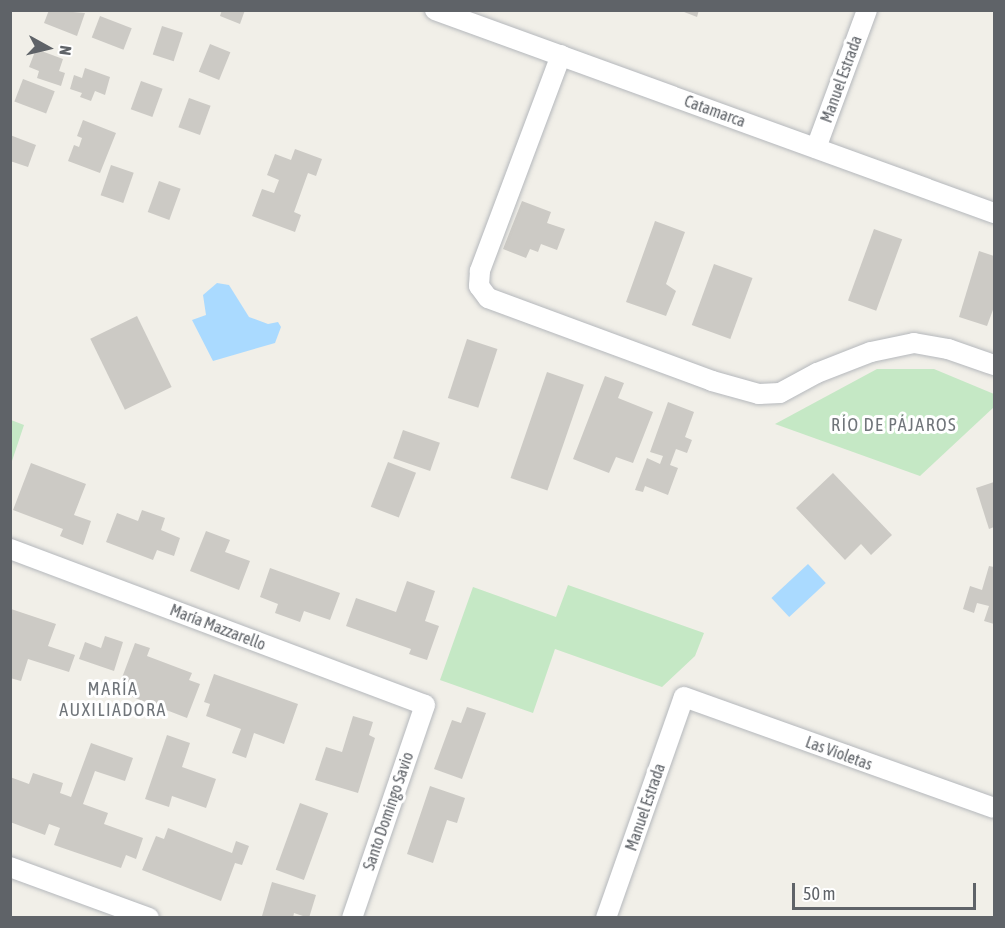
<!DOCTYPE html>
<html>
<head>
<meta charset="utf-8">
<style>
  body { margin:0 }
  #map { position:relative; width:1005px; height:928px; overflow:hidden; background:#f1efe8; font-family:"Asap Condensed",sans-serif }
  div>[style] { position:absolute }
  .green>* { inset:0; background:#c5e8c5 }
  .water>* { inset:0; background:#aadaff; transform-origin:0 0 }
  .building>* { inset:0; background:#cccac5; transform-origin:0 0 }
  .roads { filter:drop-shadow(0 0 2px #b5b8bc) drop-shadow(0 0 2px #b5b8bc) }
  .street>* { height:20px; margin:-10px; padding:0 10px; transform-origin:10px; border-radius:10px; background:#fff }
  span { translate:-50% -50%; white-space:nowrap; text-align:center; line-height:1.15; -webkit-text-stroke:6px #fff; paint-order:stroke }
  .street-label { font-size:16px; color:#5f6368 }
  .neighbourhood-label { font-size:18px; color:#70757a; letter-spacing:1.5px }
  .frame { position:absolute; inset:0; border:12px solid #5f6368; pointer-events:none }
  .north { position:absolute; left:18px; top:18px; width:60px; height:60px; -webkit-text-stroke:4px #fff; paint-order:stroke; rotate:98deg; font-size:16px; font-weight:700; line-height:24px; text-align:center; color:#5f6368 }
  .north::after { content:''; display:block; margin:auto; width:21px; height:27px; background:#5f6368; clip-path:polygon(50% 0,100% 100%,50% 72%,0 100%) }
  .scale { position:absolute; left:792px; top:883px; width:184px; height:27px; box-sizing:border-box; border:3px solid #5f6368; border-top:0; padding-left:8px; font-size:18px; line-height:21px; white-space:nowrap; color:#5f6368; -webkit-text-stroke:4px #fff; paint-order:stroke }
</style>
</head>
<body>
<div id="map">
  <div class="green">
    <div style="clip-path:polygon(877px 369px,934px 369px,994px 394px,994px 407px,920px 476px,775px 424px)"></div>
    <div style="clip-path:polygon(11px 420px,24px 425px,11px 464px,10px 420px)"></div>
    <div style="clip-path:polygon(568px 585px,704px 633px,695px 656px,662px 687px,555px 649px,533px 713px,440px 680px,473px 587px,556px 617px)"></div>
  </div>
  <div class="water">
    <div style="clip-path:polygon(217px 283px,229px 285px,249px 317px,268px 324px,278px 322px,281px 327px,275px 343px,213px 361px,192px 320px,206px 315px,203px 295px)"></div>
    <div style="left:808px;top:564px;width:26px;height:50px;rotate:47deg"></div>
  </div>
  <div class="building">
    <div style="clip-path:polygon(49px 10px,85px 13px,77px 36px,44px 23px)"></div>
    <div style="clip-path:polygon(222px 10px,245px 10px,240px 24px,220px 16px)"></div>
    <div style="clip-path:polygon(679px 10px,699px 10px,697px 17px)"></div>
    <div style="left:100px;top:16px;width:34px;height:23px;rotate:21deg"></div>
    <div style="left:162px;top:26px;width:22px;height:30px;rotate:18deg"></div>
    <div style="left:210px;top:44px;width:22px;height:30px;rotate:22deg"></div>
    <div style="clip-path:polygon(36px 49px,63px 59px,59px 71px,65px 73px,61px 86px,37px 78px,39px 71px,29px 67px)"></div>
    <div style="clip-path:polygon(85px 68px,110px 77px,105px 95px,95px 91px,91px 101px,80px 97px,82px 93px,70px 89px,74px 75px,82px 78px)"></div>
    <div style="left:23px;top:79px;width:34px;height:24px;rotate:21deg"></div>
    <div style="left:141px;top:81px;width:23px;height:30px;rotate:20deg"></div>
    <div style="left:189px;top:98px;width:23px;height:31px;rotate:20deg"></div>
    <div style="clip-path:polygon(83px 120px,116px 133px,100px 173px,68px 161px,74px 145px,79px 147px,82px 138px,77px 136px)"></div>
    <div style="clip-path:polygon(10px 135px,36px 145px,28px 167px,10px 161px)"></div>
    <div style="clip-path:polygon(295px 149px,322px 159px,316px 176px,308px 173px,294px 212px,301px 215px,295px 232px,252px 216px,262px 189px,274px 193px,279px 180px,267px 175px,275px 154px,291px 160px)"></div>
    <div style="left:111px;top:165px;width:24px;height:32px;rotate:19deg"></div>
    <div style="left:159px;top:181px;width:23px;height:33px;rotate:20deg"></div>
    <div style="clip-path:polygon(522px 201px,551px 212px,547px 223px,565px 229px,557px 250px,541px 244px,538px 252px,530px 249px,526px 258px,503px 249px)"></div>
    <div style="clip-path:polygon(655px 221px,685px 232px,666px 284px,676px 291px,666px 316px,626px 302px)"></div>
    <div style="left:874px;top:229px;width:30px;height:76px;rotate:20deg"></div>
    <div style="clip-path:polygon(979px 251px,994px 256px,994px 307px,987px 326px,959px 317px)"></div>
    <div style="left:714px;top:264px;width:41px;height:65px;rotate:20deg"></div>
    <div style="left:137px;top:316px;width:79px;height:52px;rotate:64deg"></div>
    <div style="left:467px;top:339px;width:32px;height:62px;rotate:18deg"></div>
    <div style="left:547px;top:372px;width:39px;height:112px;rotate:19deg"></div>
    <div style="clip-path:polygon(605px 376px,624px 383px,618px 398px,653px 412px,633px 463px,616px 457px,609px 473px,573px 459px)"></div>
    <div style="clip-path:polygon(668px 402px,694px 412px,685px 437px,692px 440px,687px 453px,676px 449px,670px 465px,678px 468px,668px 495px,645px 486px,643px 492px,635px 490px,647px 458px,660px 464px,663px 456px,650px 452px)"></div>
    <div style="left:403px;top:430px;width:39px;height:30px;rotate:19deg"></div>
    <div style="left:388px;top:462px;width:30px;height:48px;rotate:21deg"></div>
    <div style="clip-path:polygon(31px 463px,86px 484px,74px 515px,91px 521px,83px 545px,60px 536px,63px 529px,13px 510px)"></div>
    <div style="clip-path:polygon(833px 473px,892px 535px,871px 555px,861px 544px,845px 560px,796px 508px)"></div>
    <div style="clip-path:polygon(994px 482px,994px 527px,989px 529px,976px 488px)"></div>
    <div style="clip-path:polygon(142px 510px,165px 518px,161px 530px,180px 538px,174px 556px,157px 550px,153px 560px,106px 542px,117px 513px,138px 521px)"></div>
    <div style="clip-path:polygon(206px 531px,230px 540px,225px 552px,250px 561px,239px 590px,190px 571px)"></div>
    <div style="clip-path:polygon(989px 566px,994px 567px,994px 624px,984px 621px,989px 606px,977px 603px,974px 613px,963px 609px,970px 586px,982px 590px)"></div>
    <div style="clip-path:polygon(270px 568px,340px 593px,330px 620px,304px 611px,300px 622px,275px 613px,278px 604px,260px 597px)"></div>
    <div style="clip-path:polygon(407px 581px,435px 591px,425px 621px,439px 626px,427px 660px,409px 654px,411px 649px,346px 626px,356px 598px,396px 612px)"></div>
    <div style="clip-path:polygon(11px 609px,56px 624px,48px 646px,75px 655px,69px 672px,28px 659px,21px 681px,10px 678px)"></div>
    <div style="clip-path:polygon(105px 636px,123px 642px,114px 671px,79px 659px,85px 642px,101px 648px)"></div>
    <div style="clip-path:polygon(135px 643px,150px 648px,147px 656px,192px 673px,189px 680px,200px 684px,187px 718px,117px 691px)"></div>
    <div style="clip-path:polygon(214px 674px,298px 704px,284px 744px,254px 733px,246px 758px,232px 753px,241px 729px,206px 716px,210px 704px,204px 702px)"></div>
    <div style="clip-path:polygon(467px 707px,486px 713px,462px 779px,434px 769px,452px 720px,461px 723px)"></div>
    <div style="clip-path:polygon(353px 716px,373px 722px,369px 735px,375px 738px,358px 793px,315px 780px,326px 747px,342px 752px)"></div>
    <div style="clip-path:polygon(167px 735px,190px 743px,182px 767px,216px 779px,206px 808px,172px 796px,169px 807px,145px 799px)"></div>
    <div style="clip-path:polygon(91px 743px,133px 758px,125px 781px,95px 771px,83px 804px,108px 813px,104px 824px,143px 838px,136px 859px,126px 855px,121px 868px,54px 845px,60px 828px,49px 824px,45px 835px,10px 822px,10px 777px,29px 784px,33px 773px,63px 783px,60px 793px,71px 797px)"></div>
    <div style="clip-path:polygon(430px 786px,465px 798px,457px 823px,447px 820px,433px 863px,407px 854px)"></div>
    <div style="left:300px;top:803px;width:30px;height:71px;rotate:20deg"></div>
    <div style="clip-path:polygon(168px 828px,232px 853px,236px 841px,249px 846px,242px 865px,235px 863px,221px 901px,142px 870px,156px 836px,164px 839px)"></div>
    <div style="clip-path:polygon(272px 882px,316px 895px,309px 918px,294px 913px,293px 918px,262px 916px)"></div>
  </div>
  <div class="roads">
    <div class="street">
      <div style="left:435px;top:10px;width:595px;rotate:19.96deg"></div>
      <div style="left:561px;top:55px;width:231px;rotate:110.6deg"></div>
      <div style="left:480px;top:271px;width:15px;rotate:94deg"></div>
      <div style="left:479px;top:286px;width:15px;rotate:53deg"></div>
      <div style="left:488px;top:298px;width:239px;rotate:20.3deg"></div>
      <div style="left:712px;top:381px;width:49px;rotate:15.5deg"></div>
      <div style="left:759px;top:394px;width:21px;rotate:-3deg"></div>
      <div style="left:780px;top:393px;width:42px;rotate:-28.4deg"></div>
      <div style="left:817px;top:373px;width:58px;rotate:-21.3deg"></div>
      <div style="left:871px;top:352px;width:44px;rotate:-11.8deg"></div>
      <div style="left:914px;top:343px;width:35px;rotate:10deg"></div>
      <div style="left:948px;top:349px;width:49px;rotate:19.2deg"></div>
      <div style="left:816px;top:148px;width:147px;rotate:-69.7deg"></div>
      <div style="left:10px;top:549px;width:443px;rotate:20.6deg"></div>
      <div style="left:425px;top:705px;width:225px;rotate:108.9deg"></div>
      <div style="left:10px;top:867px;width:148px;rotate:20.1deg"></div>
      <div style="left:606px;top:918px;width:234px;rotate:-70.6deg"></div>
      <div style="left:684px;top:697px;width:329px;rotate:19.7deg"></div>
    </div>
  </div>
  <div class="street-label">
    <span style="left:841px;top:79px;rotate:-70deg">Manuel Estrada</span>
    <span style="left:715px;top:111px;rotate:20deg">Catamarca</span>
    <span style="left:218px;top:627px;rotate:21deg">María Mazzarello</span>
    <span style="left:839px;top:753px;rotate:20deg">Las Violetas</span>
    <span style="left:645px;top:807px;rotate:-71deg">Manuel Estrada</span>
    <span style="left:388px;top:811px;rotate:-71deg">Santo Domingo Savio</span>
  </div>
  <div class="neighbourhood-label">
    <span style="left:894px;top:425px">RÍO DE PÁJAROS</span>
    <span style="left:113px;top:700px">MARÍA<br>AUXILIADORA</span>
  </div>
  <div class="frame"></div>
  <div class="north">N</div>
  <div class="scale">50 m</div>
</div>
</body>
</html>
